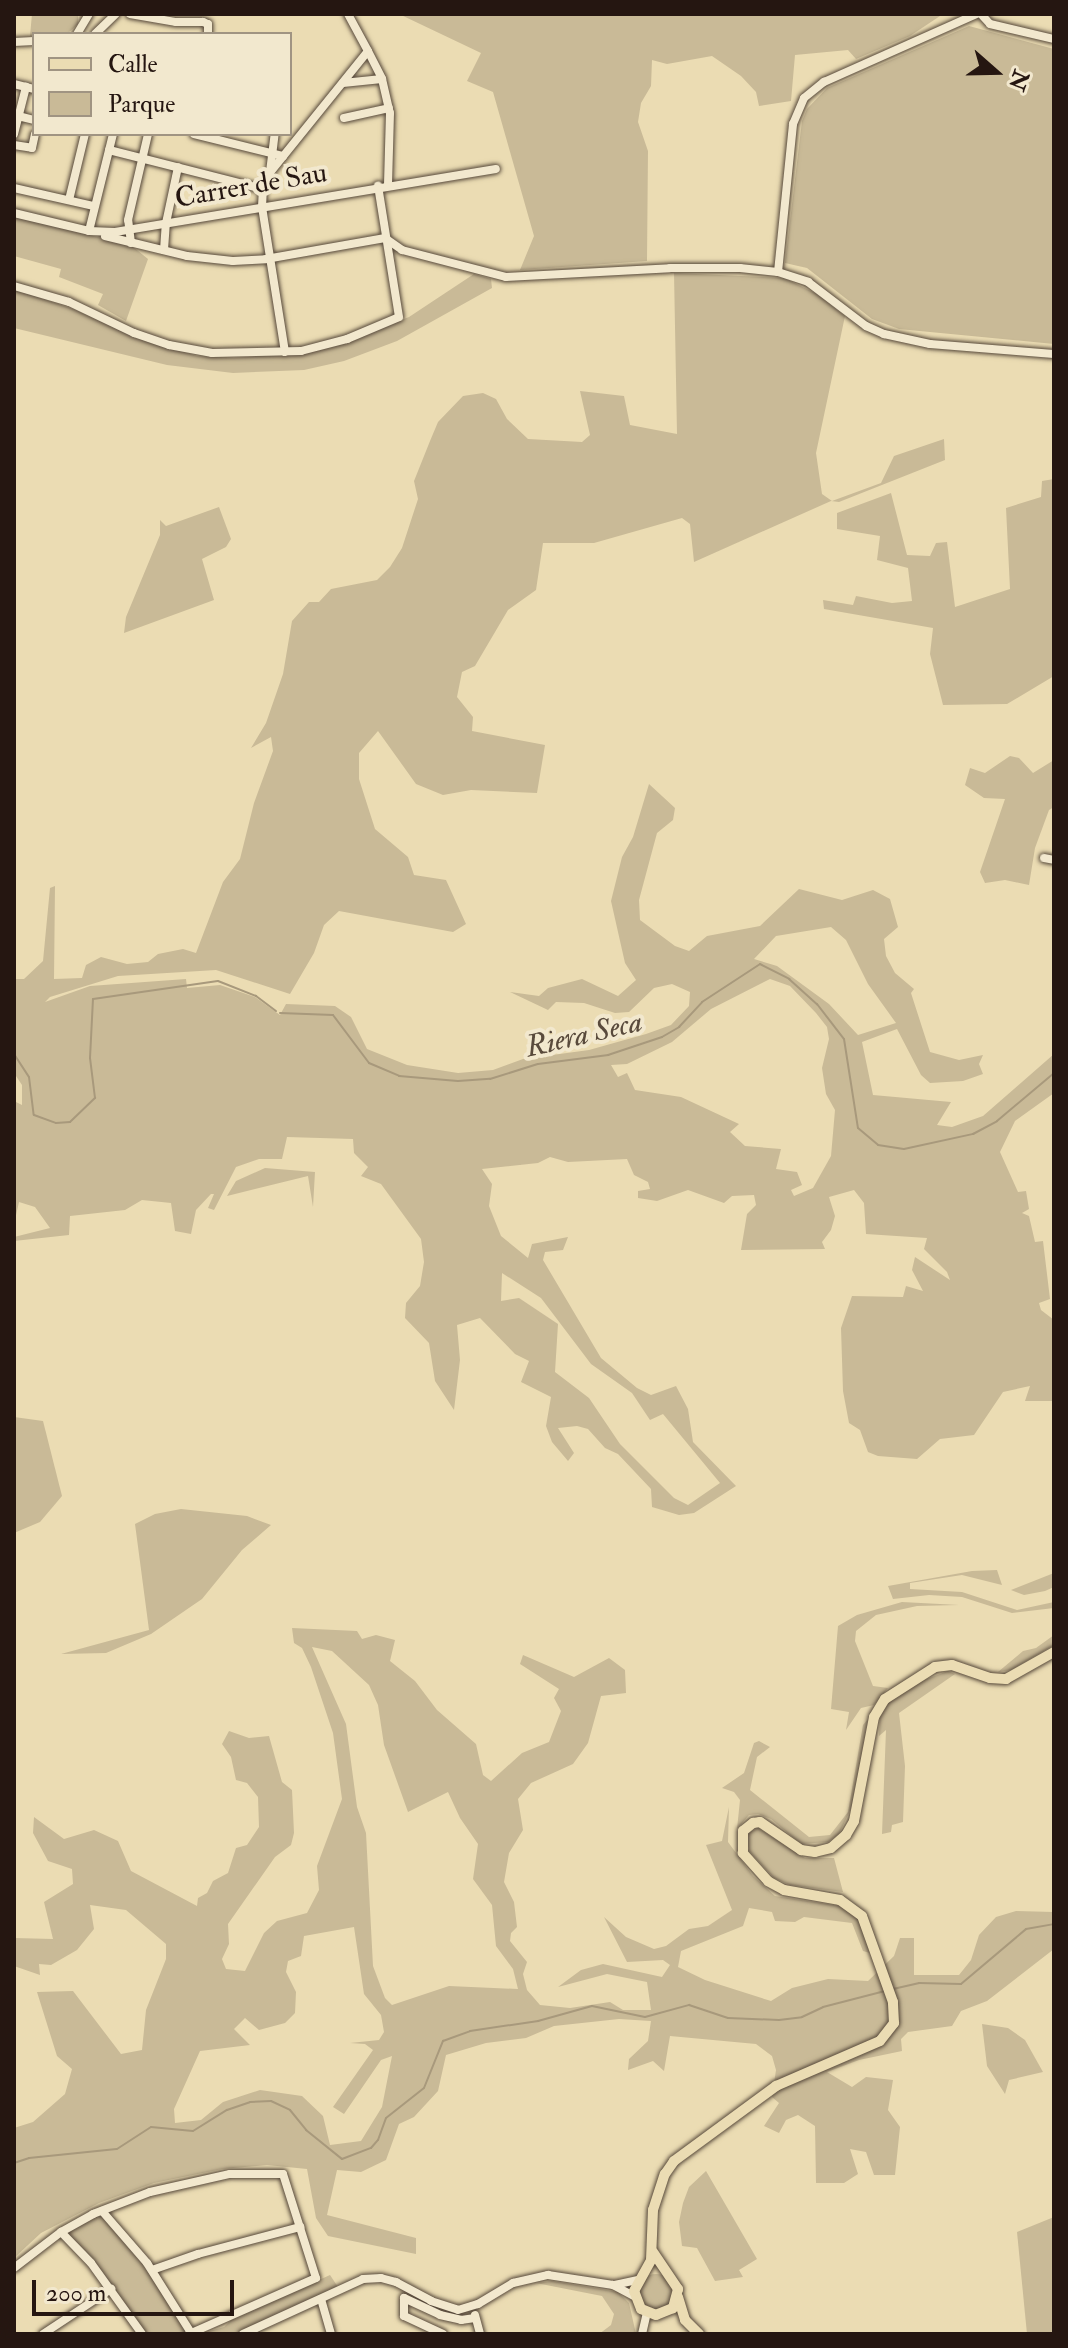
<!DOCTYPE html>
<html>
<head>
<meta charset="utf-8">
<style>
  body { margin:0 }
  #map { position:relative; width:1068px; height:2348px; overflow:hidden; background:#ebdcb3; font-family:"IM FELL Double Pica",serif }
  div>[style] { position:absolute }
  .green>* { inset:0; background:#c9ba97 }
  .round { border-radius:50% }
  .stream>* { height:2px; margin:-1px; padding:0 1px; transform-origin:1px; border-radius:1px; background:#a8997c }
  .roads { filter:drop-shadow(0 0 2px #56483a) drop-shadow(0 0 2px #56483a) }
  .minor>* { height:8px; margin:-4px; padding:0 4px; transform-origin:4px; border-radius:4px; background:#f2e8ce }
  .major>* { height:10px; margin:-5px; padding:0 5px; transform-origin:5px; border-radius:5px; background:#ebdcb3 }
  span { translate:-50% -50%; white-space:nowrap; text-align:center; line-height:1.15; -webkit-text-stroke:8px #f2e8ce; paint-order:stroke }
  .street-label { font-size:28px; color:#251611 }
  .water-label { font-size:30px; color:#594a3c; font-style:italic }
  .frame { position:absolute; inset:0; border:16px solid #251611; pointer-events:none }
  .legend { position:absolute; left:32px; top:32px; width:260px; height:104px; box-sizing:border-box; background:#f2e8ce; border:2px solid #a09482; margin:0; padding:10px 14px; list-style:none; font-size:24px; color:#251611 }
  .legend li { display:flex; align-items:center; gap:16px; height:40px }
  .legend b { width:40px; border:2px solid #a09482 }
  .north { position:absolute; left:956px; top:32px; width:80px; height:80px; -webkit-text-stroke:6px #f2e8ce; paint-order:stroke; rotate:110deg; font-size:22px; font-weight:700; line-height:32px; text-align:center; color:#251611 }
  .north::after { content:''; display:block; margin:auto; width:28px; height:36px; background:#251611; clip-path:polygon(50% 0,100% 100%,50% 72%,0 100%) }
  .scale { position:absolute; left:32px; top:2280px; width:202px; height:36px; box-sizing:border-box; border:4px solid #251611; border-top:0; padding-left:10px; font-size:24px; line-height:28px; white-space:nowrap; color:#251611; -webkit-text-stroke:6px #f2e8ce; paint-order:stroke }
</style>
</head>
<body>
<div id="map">
  <div class="green">
    <div style="clip-path:polygon(32px 14px,78px 14px,78px 24px,67px 34px,30px 36px)"></div>
    <div style="clip-path:polygon(399px 14px,943px 14px,910px 36px,856px 59px,848px 50px,795px 55px,791px 101px,759px 106px,756px 92px,741px 76px,712px 56px,667px 64px,652px 60px,651px 86px,641px 103px,638px 122px,648px 151px,647px 261px,520px 270px,534px 236px,493px 92px,467px 81px,481px 53px)"></div>
    <div style="clip-path:polygon(969px 26px,1054px 49px,1054px 344px,899px 329px,872px 319px,807px 268px,785px 263px,802px 121px,807px 109px,827px 88px)"></div>
    <div style="clip-path:polygon(14px 215px,132px 246px,148px 259px,126px 321px,98px 305px,103px 294px,59px 277px,61px 269px,14px 256px)"></div>
    <div style="clip-path:polygon(evenodd,674px 273px,784px 278px,817px 294px,845px 316px,816px 453px,822px 494px,832px 501px,881px 483px,894px 456px,944px 439px,945px 460px,839px 502px,831px 501px,694px 562px,690px 524px,682px 518px,594px 543px,543px 543px,536px 590px,508px 610px,475px 666px,462px 672px,457px 697px,473px 717px,472px 731px,545px 745px,537px 793px,471px 790px,443px 795px,416px 784px,378px 731px,359px 753px,359px 779px,375px 829px,408px 857px,414px 875px,446px 880px,466px 924px,453px 932px,339px 911px,324px 925px,314px 953px,290px 994px,216px 970px,118px 976px,50px 997px,45px 1002px,90px 986px,186px 979px,187px 988px,220px 985px,255px 997px,280px 1015px,286px 1004px,335px 1006px,351px 1017px,367px 1049px,407px 1065px,458px 1073px,493px 1070px,523px 1059px,589px 1050px,646px 1034px,671px 1025px,689px 1006px,690px 992px,672px 984px,654px 988px,629px 1012px,615px 1013px,584px 1003px,556px 1002px,548px 1010px,510px 992px,539px 996px,548px 988px,582px 979px,618px 996px,636px 980px,625px 963px,611px 901px,622px 857px,633px 837px,649px 784px,675px 808px,673px 820px,657px 833px,639px 900px,640px 920px,675px 946px,689px 951px,707px 936px,760px 926px,799px 889px,842px 900px,873px 890px,890px 899px,898px 927px,884px 939px,886px 956px,895px 973px,914px 989px,911px 993px,930px 1052px,959px 1060px,983px 1055px,979px 1064px,983px 1074px,963px 1081px,930px 1083px,921px 1075px,897px 1029px,862px 1042px,873px 1095px,951px 1102px,937px 1125px,952px 1127px,983px 1116px,1054px 1054px,1054px 1093px,1015px 1121px,1000px 1152px,1018px 1192px,1026px 1191px,1029px 1209px,1022px 1213px,1029px 1216px,1035px 1242px,1043px 1241px,1050px 1299px,1039px 1303px,1041px 1310px,1054px 1320px,1054px 1401px,1025px 1401px,1030px 1386px,1003px 1392px,974px 1435px,940px 1439px,917px 1459px,878px 1456px,868px 1452px,860px 1430px,849px 1423px,843px 1391px,841px 1328px,852px 1296px,903px 1297px,906px 1286px,923px 1291px,912px 1270px,915px 1257px,950px 1280px,947px 1272px,924px 1249px,927px 1238px,866px 1234px,864px 1203px,854px 1190px,829px 1197px,835px 1216px,831px 1230px,822px 1242px,825px 1249px,741px 1250px,747px 1214px,756px 1205px,754px 1195px,732px 1196px,724px 1203px,688px 1190px,657px 1201px,638px 1198px,638px 1191px,650px 1189px,648px 1182px,634px 1175px,627px 1159px,568px 1162px,550px 1157px,538px 1163px,482px 1169px,492px 1184px,489px 1206px,501px 1236px,528px 1258px,532px 1244px,568px 1237px,563px 1250px,545px 1252px,543px 1260px,601px 1358px,637px 1388px,651px 1395px,676px 1386px,688px 1409px,693px 1442px,736px 1486px,694px 1513px,679px 1515px,652px 1507px,651px 1489px,618px 1454px,605px 1448px,588px 1429px,577px 1426px,558px 1428px,574px 1453px,568px 1461px,552px 1442px,546px 1426px,551px 1397px,521px 1382px,529px 1361px,515px 1354px,480px 1318px,457px 1325px,460px 1360px,454px 1410px,435px 1381px,429px 1343px,405px 1318px,406px 1303px,420px 1286px,424px 1262px,421px 1239px,381px 1184px,361px 1176px,368px 1167px,354px 1153px,353px 1139px,287px 1137px,282px 1159px,259px 1159px,236px 1167px,214px 1210px,208px 1208px,214px 1194px,211px 1194px,196px 1210px,191px 1234px,175px 1231px,171px 1203px,142px 1200px,125px 1210px,70px 1216px,69px 1235px,14px 1241px,14px 1237px,50px 1228px,35px 1207px,19px 1202px,14px 1224px,14px 1101px,22px 1105px,22px 1085px,14px 1073px,14px 979px,24px 979px,43px 961px,50px 888px,55px 886px,54px 979px,82px 978px,86px 965px,101px 957px,127px 964px,148px 962px,158px 954px,183px 949px,196px 953px,223px 882px,240px 859px,254px 803px,273px 751px,271px 737px,251px 748px,266px 723px,283px 674px,292px 621px,309px 602px,319px 602px,331px 589px,377px 580px,390px 567px,402px 548px,418px 499px,414px 481px,430px 441px,438px 422px,463px 396px,483px 393px,496px 399px,507px 419px,528px 439px,582px 442px,590px 435px,580px 391px,624px 396px,630px 425px,677px 434px,674px 273px,831px 927px,846px 940px,868px 984px,896px 1023px,858px 1035px,829px 1004px,777px 966px,754px 959px,776px 936px,831px 927px,674px 273px,770px 979px,790px 986px,816px 1013px,827px 1027px,829px 1039px,822px 1068px,826px 1094px,835px 1110px,831px 1156px,813px 1188px,794px 1196px,791px 1190px,802px 1185px,797px 1172px,776px 1169px,781px 1149px,745px 1146px,730px 1132px,739px 1124px,681px 1097px,635px 1090px,627px 1073px,618px 1077px,611px 1065px,627px 1064px,672px 1042px,711px 1009px,770px 979px,674px 273px,502px 1273px,541px 1298px,591px 1364px,632px 1393px,650px 1420px,663px 1414px,720px 1483px,688px 1505px,674px 1498px,620px 1444px,589px 1398px,555px 1372px,558px 1324px,519px 1298px,501px 1301px,502px 1273px)"></div>
    <div style="clip-path:polygon(474px 274px,491px 279px,492px 288px,397px 341px,344px 361px,304px 370px,233px 373px,167px 365px,14px 328px,14px 289px,73px 309px,135px 337px,197px 356px,234px 358px,301px 353px,340px 343px,409px 317px)"></div>
    <div style="clip-path:polygon(1054px 479px,1054px 676px,1007px 704px,943px 705px,930px 654px,933px 628px,824px 609px,823px 600px,853px 605px,856px 596px,892px 603px,912px 601px,908px 568px,877px 560px,880px 536px,837px 529px,837px 513px,891px 493px,907px 555px,930px 556px,936px 543px,947px 542px,955px 607px,1010px 589px,1006px 508px,1041px 497px,1042px 481px)"></div>
    <div style="clip-path:polygon(219px 507px,231px 539px,226px 547px,202px 559px,214px 600px,124px 633px,126px 617px,160px 535px,160px 520px,166px 526px)"></div>
    <div style="clip-path:polygon(1010px 756px,1019px 758px,1033px 773px,1054px 760px,1054px 807px,1049px 810px,1035px 848px,1029px 885px,1005px 880px,985px 883px,980px 872px,1005px 799px,984px 798px,965px 785px,970px 768px,985px 773px)"></div>
    <div style="clip-path:polygon(265px 1168px,315px 1172px,313px 1207px,308px 1176px,227px 1196px,236px 1181px)"></div>
    <div style="clip-path:polygon(14px 1417px,43px 1421px,62px 1496px,40px 1522px,14px 1533px)"></div>
    <div style="clip-path:polygon(181px 1509px,247px 1516px,271px 1525px,242px 1550px,202px 1599px,151px 1634px,106px 1653px,61px 1654px,149px 1630px,135px 1524px,155px 1514px)"></div>
    <div style="clip-path:polygon(997px 1570px,1002px 1585px,962px 1575px,910px 1583px,910px 1589px,962px 1592px,1017px 1610px,1054px 1602px,1054px 1608px,1012px 1613px,962px 1597px,929px 1595px,893px 1599px,888px 1586px,972px 1571px)"></div>
    <div style="clip-path:polygon(1054px 1573px,1054px 1587px,1045px 1591px,1024px 1595px,1011px 1590px)"></div>
    <div style="clip-path:polygon(902px 1602px,959px 1605px,917px 1606px,876px 1615px,856px 1631px,855px 1641px,873px 1686px,888px 1688px,874px 1705px,861px 1708px,846px 1730px,849px 1712px,831px 1709px,838px 1626px,857px 1615px)"></div>
    <div style="clip-path:polygon(evenodd,292px 1628px,357px 1631px,362px 1639px,376px 1635px,395px 1640px,390px 1661px,415px 1681px,437px 1710px,476px 1744px,483px 1775px,491px 1781px,522px 1753px,549px 1742px,561px 1711px,554px 1698px,559px 1689px,520px 1664px,523px 1655px,574px 1677px,609px 1658px,625px 1670px,626px 1693px,601px 1696px,588px 1743px,573px 1764px,531px 1783px,518px 1799px,523px 1830px,509px 1853px,504px 1882px,514px 1902px,517px 1927px,511px 1933px,510px 1941px,527px 1962px,523px 1974px,527px 1990px,540px 2005px,570px 2008px,610px 2002px,623px 2010px,651px 2010px,647px 1982px,607px 1974px,558px 1987px,581px 1970px,603px 1964px,662px 1977px,670px 1965px,663px 1960px,627px 1962px,604px 1917px,626px 1937px,654px 1949px,666px 1946px,689px 1929px,708px 1926px,732px 1910px,706px 1845px,722px 1841px,729px 1807px,728px 1842px,753px 1876px,775px 1896px,840px 1906px,858px 1917px,870px 1953px,863px 1951px,852px 1923px,804px 1917px,795px 1922px,775px 1921px,772px 1912px,749px 1908px,743px 1926px,681px 1951px,678px 1967px,705px 1980px,771px 2001px,792px 1988px,828px 1979px,868px 1981px,894px 1956px,900px 1938px,914px 1938px,914px 1975px,959px 1975px,971px 1960px,979px 1935px,996px 1917px,1016px 1911px,1054px 1912px,1054px 1949px,987px 2001px,961px 2011px,952px 2026px,908px 2032px,901px 2039px,902px 2051px,859px 2060px,827px 2072px,852px 2087px,866px 2077px,893px 2080px,888px 2110px,900px 2127px,895px 2175px,874px 2175px,866px 2152px,850px 2149px,858px 2174px,844px 2183px,816px 2183px,815px 2126px,798px 2115px,786px 2120px,779px 2133px,764px 2126px,779px 2103px,772px 2097px,776px 2070px,772px 2056px,756px 2044px,670px 2036px,664px 2071px,653px 2061px,628px 2070px,629px 2059px,648px 2041px,651px 2021px,619px 2019px,554px 2026px,526px 2038px,486px 2043px,446px 2055px,438px 2091px,414px 2117px,399px 2124px,386px 2160px,361px 2172px,337px 2170px,327px 2215px,416px 2238px,416px 2254px,328px 2236px,316px 2218px,307px 2169px,267px 2165px,222px 2169px,154px 2183px,99px 2203px,41px 2233px,14px 2258px,14px 2128px,33px 2122px,65px 2094px,72px 2069px,57px 2056px,37px 1992px,73px 1991px,121px 2054px,142px 2050px,146px 2010px,166px 1959px,166px 1944px,126px 1910px,90px 1905px,94px 1929px,77px 1950px,51px 1965px,39px 1964px,40px 1975px,14px 1966px,14px 1938px,53px 1939px,44px 1902px,73px 1884px,72px 1869px,48px 1861px,33px 1833px,34px 1817px,64px 1839px,94px 1830px,118px 1841px,131px 1871px,197px 1906px,198px 1898px,207px 1893px,213px 1881px,228px 1873px,236px 1848px,247px 1845px,259px 1827px,258px 1797px,247px 1783px,236px 1780px,231px 1757px,222px 1744px,229px 1731px,249px 1738px,269px 1736px,282px 1782px,292px 1790px,294px 1833px,291px 1845px,275px 1857px,228px 1924px,229px 1944px,222px 1959px,226px 1969px,245px 1971px,264px 1933px,277px 1921px,307px 1913px,319px 1890px,317px 1866px,342px 1799px,333px 1733px,311px 1667px,302px 1648px,294px 1643px,292px 1628px,312px 1647px,332px 1651px,369px 1685px,378px 1705px,384px 1745px,408px 1812px,448px 1792px,460px 1818px,478px 1844px,473px 1879px,492px 1905px,496px 1946px,513px 1969px,518px 1989px,449px 1986px,392px 2005px,385px 1998px,373px 1966px,366px 1833px,357px 1807px,346px 1724px,312px 1647px,292px 1628px,354px 1927px,364px 1994px,381px 2015px,384px 2032px,379px 2040px,350px 2043px,365px 2044px,373px 2050px,333px 2107px,344px 2114px,381px 2060px,392px 2056px,382px 2107px,361px 2141px,330px 2145px,323px 2116px,302px 2096px,260px 2090px,223px 2102px,201px 2120px,175px 2123px,174px 2109px,200px 2051px,250px 2045px,234px 2029px,245px 2018px,259px 2030px,285px 2023px,295px 2013px,296px 1992px,286px 1972px,288px 1961px,301px 1956px,304px 1936px,354px 1927px)"></div>
    <div style="clip-path:polygon(1054px 1635px,1054px 1645px,1011px 1670px,998px 1672px,1023px 1651px,1036px 1648px)"></div>
    <div style="clip-path:polygon(948px 1671px,955px 1674px,899px 1713px,905px 1766px,903px 1822px,892px 1825px,891px 1832px,882px 1834px,886px 1730px,879px 1736px,880px 1714px,888px 1703px,919px 1682px)"></div>
    <div style="clip-path:polygon(868px 1719px,854px 1802px,839px 1834px,828px 1842px,801px 1844px,771px 1819px,758px 1814px,749px 1815px,737px 1829px,740px 1800px,734px 1792px,722px 1788px,744px 1773px,754px 1743px,759px 1741px,770px 1747px,757px 1757px,750px 1790px,809px 1837px,830px 1835px,848px 1812px,863px 1725px)"></div>
    <div style="clip-path:polygon(758px 1828px,805px 1858px,834px 1858px,843px 1892px,790px 1885px,774px 1878px,750px 1852px,746px 1840px,750px 1832px)"></div>
    <div style="clip-path:polygon(982px 2024px,1008px 2028px,1025px 2040px,1043px 2072px,1009px 2080px,1005px 2094px,987px 2066px)"></div>
    <div style="clip-path:polygon(706px 2171px,757px 2259px,739px 2270px,743px 2277px,715px 2281px,697px 2248px,682px 2246px,679px 2222px,683px 2203px,689px 2187px)"></div>
    <div style="clip-path:polygon(102px 2211px,152px 2270px,189px 2334px,140px 2334px,111px 2289px,61px 2232px)"></div>
    <div style="clip-path:polygon(1054px 2217px,1054px 2334px,1027px 2334px,1017px 2232px)"></div>
    <div class="round" style="left:638px;top:2274px;width:36px;height:36px"></div>
    <div style="clip-path:polygon(330px 2275px,338px 2287px,236px 2334px,199px 2334px,224px 2327px,231px 2320px)"></div>
    <div style="clip-path:polygon(552px 2281px,618px 2292px,629px 2303px,636px 2334px,599px 2334px,611px 2325px,614px 2314px,602px 2296px,536px 2283px)"></div>
  </div>
  <div class="stream">
    <div style="left:280px;top:1013px;width:53px;rotate:2.2deg"></div>
    <div style="left:333px;top:1015px;width:60px;rotate:53.1deg"></div>
    <div style="left:369px;top:1063px;width:33px;rotate:23deg"></div>
    <div style="left:399px;top:1076px;width:59px;rotate:4.8deg"></div>
    <div style="left:458px;top:1081px;width:32px;rotate:-4deg"></div>
    <div style="left:490px;top:1079px;width:50px;rotate:-17.4deg"></div>
    <div style="left:538px;top:1064px;width:71px;rotate:-7.3deg"></div>
    <div style="left:608px;top:1055px;width:57px;rotate:-18.4deg"></div>
    <div style="left:662px;top:1037px;width:20px;rotate:-30deg"></div>
    <div style="left:679px;top:1027px;width:34px;rotate:-47deg"></div>
    <div style="left:702px;top:1002px;width:69px;rotate:-33.2deg"></div>
    <div style="left:760px;top:964px;width:33px;rotate:27deg"></div>
    <div style="left:789px;top:979px;width:38px;rotate:42deg"></div>
    <div style="left:817px;top:1004px;width:44px;rotate:52.4deg"></div>
    <div style="left:844px;top:1039px;width:90px;rotate:81.1deg"></div>
    <div style="left:858px;top:1128px;width:26px;rotate:40deg"></div>
    <div style="left:878px;top:1145px;width:26px;rotate:9deg"></div>
    <div style="left:904px;top:1149px;width:71px;rotate:-12.3deg"></div>
    <div style="left:973px;top:1134px;width:27px;rotate:-28deg"></div>
    <div style="left:997px;top:1121px;width:75px;rotate:-40.1deg"></div>
    <div style="left:14px;top:1054px;width:27px;rotate:57deg"></div>
    <div style="left:29px;top:1077px;width:38px;rotate:83deg"></div>
    <div style="left:34px;top:1115px;width:23px;rotate:20deg"></div>
    <div style="left:56px;top:1123px;width:14px;rotate:-4deg"></div>
    <div style="left:70px;top:1122px;width:35px;rotate:-44deg"></div>
    <div style="left:95px;top:1098px;width:40px;rotate:-97.1deg"></div>
    <div style="left:90px;top:1058px;width:59px;rotate:-87.1deg"></div>
    <div style="left:93px;top:999px;width:126px;rotate:-8.2deg"></div>
    <div style="left:218px;top:981px;width:41px;rotate:21.5deg"></div>
    <div style="left:256px;top:996px;width:25px;rotate:37deg"></div>
    <div style="left:893px;top:1989px;width:27px;rotate:-13deg"></div>
    <div style="left:919px;top:1983px;width:42px;rotate:1.4deg"></div>
    <div style="left:961px;top:1984px;width:85px;rotate:-40.2deg"></div>
    <div style="left:1026px;top:1929px;width:28px;rotate:-10deg"></div>
    <div style="left:14px;top:2163px;width:16px;rotate:-18deg"></div>
    <div style="left:29px;top:2158px;width:88px;rotate:-5.8deg"></div>
    <div style="left:117px;top:2149px;width:40px;rotate:-32.9deg"></div>
    <div style="left:151px;top:2127px;width:42px;rotate:5.4deg"></div>
    <div style="left:193px;top:2131px;width:40px;rotate:-32deg"></div>
    <div style="left:227px;top:2110px;width:24px;rotate:-19deg"></div>
    <div style="left:250px;top:2102px;width:21px;rotate:-3deg"></div>
    <div style="left:271px;top:2101px;width:21px;rotate:25deg"></div>
    <div style="left:290px;top:2110px;width:26px;rotate:51deg"></div>
    <div style="left:306px;top:2130px;width:46px;rotate:38.9deg"></div>
    <div style="left:342px;top:2159px;width:31px;rotate:-21deg"></div>
    <div style="left:371px;top:2148px;width:11px;rotate:-49deg"></div>
    <div style="left:378px;top:2140px;width:23px;rotate:-70deg"></div>
    <div style="left:386px;top:2118px;width:48px;rotate:-38.3deg"></div>
    <div style="left:424px;top:2088px;width:51px;rotate:-68deg"></div>
    <div style="left:443px;top:2041px;width:29px;rotate:-20deg"></div>
    <div style="left:470px;top:2031px;width:69px;rotate:-8.4deg"></div>
    <div style="left:538px;top:2021px;width:56px;rotate:-15.5deg"></div>
    <div style="left:592px;top:2006px;width:54px;rotate:11.7deg"></div>
    <div style="left:645px;top:2017px;width:46px;rotate:-15.3deg"></div>
    <div style="left:689px;top:2005px;width:41px;rotate:18.4deg"></div>
    <div style="left:728px;top:2018px;width:51px;rotate:2.2deg"></div>
    <div style="left:779px;top:2020px;width:23px;rotate:-7deg"></div>
    <div style="left:802px;top:2017px;width:23px;rotate:-25deg"></div>
    <div style="left:823px;top:2007px;width:64px;rotate:-14.5deg"></div>
  </div>
  <div class="roads">
    <div class="minor">
      <div style="left:130px;top:14px;width:47px;rotate:9.9deg"></div>
      <div style="left:176px;top:22px;width:27px"></div>
      <div style="left:203px;top:22px;width:5px;rotate:22deg"></div>
      <div style="left:208px;top:24px;width:10px;rotate:90deg"></div>
      <div style="left:981px;top:14px;width:13px;rotate:48deg"></div>
      <div style="left:990px;top:24px;width:66px;rotate:13.2deg"></div>
      <div style="left:77px;top:34px;width:23px;rotate:-59deg"></div>
      <div style="left:95px;top:34px;width:29px;rotate:-44deg"></div>
      <div style="left:14px;top:42px;width:20px;rotate:-3deg"></div>
      <div style="left:368px;top:51px;width:31px;rotate:63deg"></div>
      <div style="left:382px;top:79px;width:35px;rotate:77deg"></div>
      <div style="left:390px;top:113px;width:71px;rotate:91.6deg"></div>
      <div style="left:343px;top:83px;width:39px;rotate:-6deg"></div>
      <div style="left:14px;top:84px;width:21px;rotate:14deg"></div>
      <div style="left:18px;top:116px;width:16px;rotate:14deg"></div>
      <div style="left:344px;top:118px;width:46px;rotate:-12.5deg"></div>
      <div style="left:14px;top:134px;width:49px;rotate:-75.7deg"></div>
      <div style="left:194px;top:134px;width:92px;rotate:13.9deg"></div>
      <div style="left:14px;top:145px;width:18px;rotate:9deg"></div>
      <div style="left:32px;top:148px;width:14px;rotate:-78deg"></div>
      <div style="left:109px;top:150px;width:159px;rotate:14.2deg"></div>
      <div style="left:270px;top:172px;width:38px;rotate:-83deg"></div>
      <div style="left:14px;top:188px;width:82px;rotate:12.7deg"></div>
      <div style="left:69px;top:200px;width:68px;rotate:-76.4deg"></div>
      <div style="left:14px;top:213px;width:77px;rotate:13.5deg"></div>
      <div style="left:89px;top:231px;width:26px;rotate:2deg"></div>
      <div style="left:115px;top:232px;width:386px;rotate:-9.4deg"></div>
      <div style="left:89px;top:231px;width:100px;rotate:-76.1deg"></div>
      <div style="left:105px;top:236px;width:84px;rotate:13.7deg"></div>
      <div style="left:187px;top:256px;width:46px;rotate:6.2deg"></div>
      <div style="left:233px;top:261px;width:33px;rotate:-3deg"></div>
      <div style="left:266px;top:259px;width:121px;rotate:-10deg"></div>
      <div style="left:385px;top:238px;width:21px;rotate:35deg"></div>
      <div style="left:402px;top:250px;width:107px;rotate:14.6deg"></div>
      <div style="left:506px;top:277px;width:164px;rotate:-3.1deg"></div>
      <div style="left:670px;top:268px;width:70px"></div>
      <div style="left:740px;top:268px;width:38px;rotate:6deg"></div>
      <div style="left:778px;top:272px;width:32px;rotate:18deg"></div>
      <div style="left:808px;top:282px;width:73px;rotate:37.2deg"></div>
      <div style="left:866px;top:326px;width:20px;rotate:24deg"></div>
      <div style="left:884px;top:334px;width:47px;rotate:12.3deg"></div>
      <div style="left:930px;top:344px;width:124px;rotate:4.6deg"></div>
      <div style="left:131px;top:243px;width:23px;rotate:-97deg"></div>
      <div style="left:128px;top:220px;width:88px;rotate:-76.9deg"></div>
      <div style="left:164px;top:250px;width:27px;rotate:-86deg"></div>
      <div style="left:166px;top:223px;width:57px;rotate:-77.9deg"></div>
      <div style="left:778px;top:272px;width:149px;rotate:-84.2deg"></div>
      <div style="left:793px;top:124px;width:28px;rotate:-67deg"></div>
      <div style="left:804px;top:98px;width:26px;rotate:-39deg"></div>
      <div style="left:824px;top:82px;width:167px;rotate:-24deg"></div>
      <div style="left:14px;top:286px;width:57px;rotate:16.2deg"></div>
      <div style="left:69px;top:302px;width:72px;rotate:25.5deg"></div>
      <div style="left:134px;top:333px;width:37px;rotate:19deg"></div>
      <div style="left:169px;top:345px;width:44px;rotate:10.5deg"></div>
      <div style="left:212px;top:353px;width:89px;rotate:-1.3deg"></div>
      <div style="left:301px;top:351px;width:48px;rotate:-14.6deg"></div>
      <div style="left:347px;top:339px;width:56px;rotate:-22.9deg"></div>
      <div style="left:399px;top:317px;width:133px;rotate:-99.1deg"></div>
      <div style="left:285px;top:352px;width:147px;rotate:-99deg"></div>
      <div style="left:262px;top:207px;width:18px;rotate:-87deg"></div>
      <div style="left:263px;top:189px;width:15px;rotate:-70deg"></div>
      <div style="left:268px;top:175px;width:159px;rotate:-51.1deg"></div>
      <div style="left:368px;top:51px;width:42px;rotate:-118.4deg"></div>
      <div style="left:1044px;top:858px;width:10px;rotate:11deg"></div>
      <div style="left:102px;top:2211px;width:69px;rotate:49.1deg"></div>
      <div style="left:147px;top:2263px;width:83px;rotate:57.8deg"></div>
      <div style="left:61px;top:2232px;width:43px;rotate:45.9deg"></div>
      <div style="left:91px;top:2263px;width:87px;rotate:54.3deg"></div>
      <div style="left:14px;top:2268px;width:59px;rotate:-37.5deg"></div>
      <div style="left:61px;top:2232px;width:37px;rotate:-29deg"></div>
      <div style="left:93px;top:2214px;width:61px;rotate:-21.1deg"></div>
      <div style="left:150px;top:2192px;width:82px;rotate:-12.7deg"></div>
      <div style="left:230px;top:2174px;width:53px"></div>
      <div style="left:283px;top:2174px;width:109px;rotate:72.4deg"></div>
      <div style="left:316px;top:2278px;width:139px;rotate:156.2deg"></div>
      <div style="left:152px;top:2270px;width:49px;rotate:-19.2deg"></div>
      <div style="left:198px;top:2254px;width:106px;rotate:-14.8deg"></div>
      <div style="left:614px;top:2285px;width:24px;rotate:-12deg"></div>
      <div style="left:321px;top:2299px;width:36px;rotate:74deg"></div>
      <div style="left:475px;top:2315px;width:20px;rotate:75deg"></div>
      <div style="left:43px;top:2334px;width:82px;rotate:-33.5deg"></div>
      <div style="left:243px;top:2334px;width:132px;rotate:-24.6deg"></div>
      <div style="left:363px;top:2279px;width:18px;rotate:-3deg"></div>
      <div style="left:381px;top:2278px;width:16px;rotate:15deg"></div>
      <div style="left:396px;top:2282px;width:40px;rotate:28deg"></div>
      <div style="left:431px;top:2301px;width:28px;rotate:18deg"></div>
      <div style="left:458px;top:2310px;width:21px;rotate:-17deg"></div>
      <div style="left:478px;top:2304px;width:41px;rotate:-31deg"></div>
      <div style="left:513px;top:2283px;width:36px;rotate:-13deg"></div>
      <div style="left:548px;top:2275px;width:66px;rotate:8.7deg"></div>
      <div style="left:613px;top:2285px;width:24px;rotate:28deg"></div>
      <div style="left:443px;top:2334px;width:43px;rotate:-155.2deg"></div>
      <div style="left:404px;top:2316px;width:18px;rotate:-90deg"></div>
      <div style="left:404px;top:2298px;width:40px;rotate:25deg"></div>
      <div style="left:440px;top:2315px;width:22px;rotate:13deg"></div>
      <div style="left:461px;top:2320px;width:14px;rotate:-8deg"></div>
      <div style="left:642px;top:2334px;width:22px;rotate:-77deg"></div>
    </div>
    <div class="major">
      <div style="left:653px;top:2252px;width:45px;rotate:56deg"></div>
      <div style="left:678px;top:2289px;width:20px;rotate:105deg"></div>
      <div style="left:673px;top:2308px;width:18px;rotate:158deg"></div>
      <div style="left:656px;top:2315px;width:16px;rotate:-158deg"></div>
      <div style="left:641px;top:2309px;width:19px;rotate:-111deg"></div>
      <div style="left:634px;top:2291px;width:35px;rotate:-61deg"></div>
      <div style="left:651px;top:2260px;width:50px;rotate:-87.7deg"></div>
      <div style="left:653px;top:2210px;width:38px;rotate:-72deg"></div>
      <div style="left:665px;top:2174px;width:16px;rotate:-55deg"></div>
      <div style="left:674px;top:2161px;width:127px;rotate:-36.3deg"></div>
      <div style="left:776px;top:2086px;width:113px;rotate:-23.4deg"></div>
      <div style="left:880px;top:2041px;width:23px;rotate:-52deg"></div>
      <div style="left:894px;top:2023px;width:21px;rotate:-93deg"></div>
      <div style="left:893px;top:2002px;width:91px;rotate:-109.8deg"></div>
      <div style="left:862px;top:1916px;width:27px;rotate:-144deg"></div>
      <div style="left:840px;top:1900px;width:57px;rotate:-169.9deg"></div>
      <div style="left:784px;top:1890px;width:18px;rotate:-151deg"></div>
      <div style="left:768px;top:1881px;width:38px;rotate:-132deg"></div>
      <div style="left:743px;top:1853px;width:22px;rotate:-90deg"></div>
      <div style="left:743px;top:1831px;width:13px;rotate:-39deg"></div>
      <div style="left:753px;top:1823px;width:7px;rotate:-8deg"></div>
      <div style="left:760px;top:1822px;width:50px;rotate:34.3deg"></div>
      <div style="left:801px;top:1850px;width:14px;rotate:8deg"></div>
      <div style="left:815px;top:1852px;width:16px;rotate:-14deg"></div>
      <div style="left:831px;top:1848px;width:20px;rotate:-41deg"></div>
      <div style="left:846px;top:1835px;width:16px;rotate:-60deg"></div>
      <div style="left:854px;top:1821px;width:106px;rotate:-79.1deg"></div>
      <div style="left:874px;top:1717px;width:21px;rotate:-59deg"></div>
      <div style="left:885px;top:1699px;width:59px;rotate:-32.6deg"></div>
      <div style="left:935px;top:1667px;width:17px;rotate:-7deg"></div>
      <div style="left:952px;top:1665px;width:40px;rotate:18.9deg"></div>
      <div style="left:990px;top:1678px;width:16px;rotate:4deg"></div>
      <div style="left:1006px;top:1679px;width:55px;rotate:-29.4deg"></div>
      <div style="left:678px;top:2297px;width:24px;rotate:73deg"></div>
      <div style="left:685px;top:2320px;width:20px;rotate:45deg"></div>
    </div>
  </div>
  <div class="street-label">
    <span style="left:251px;top:186px;rotate:-10deg">Carrer de Sau</span>
  </div>
  <div class="water-label">
    <span style="left:584px;top:1035px;rotate:-13deg">Riera Seca</span>
  </div>
  <div class="frame"></div>
  <ul class="legend">
  <li><b style="height:10px;background:#ebdcb3"></b>Calle</li>
  <li><b style="height:22px;background:#c9ba97"></b>Parque</li>
  </ul>
  <div class="north">N</div>
  <div class="scale">200 m</div>
</div>
</body>
</html>
